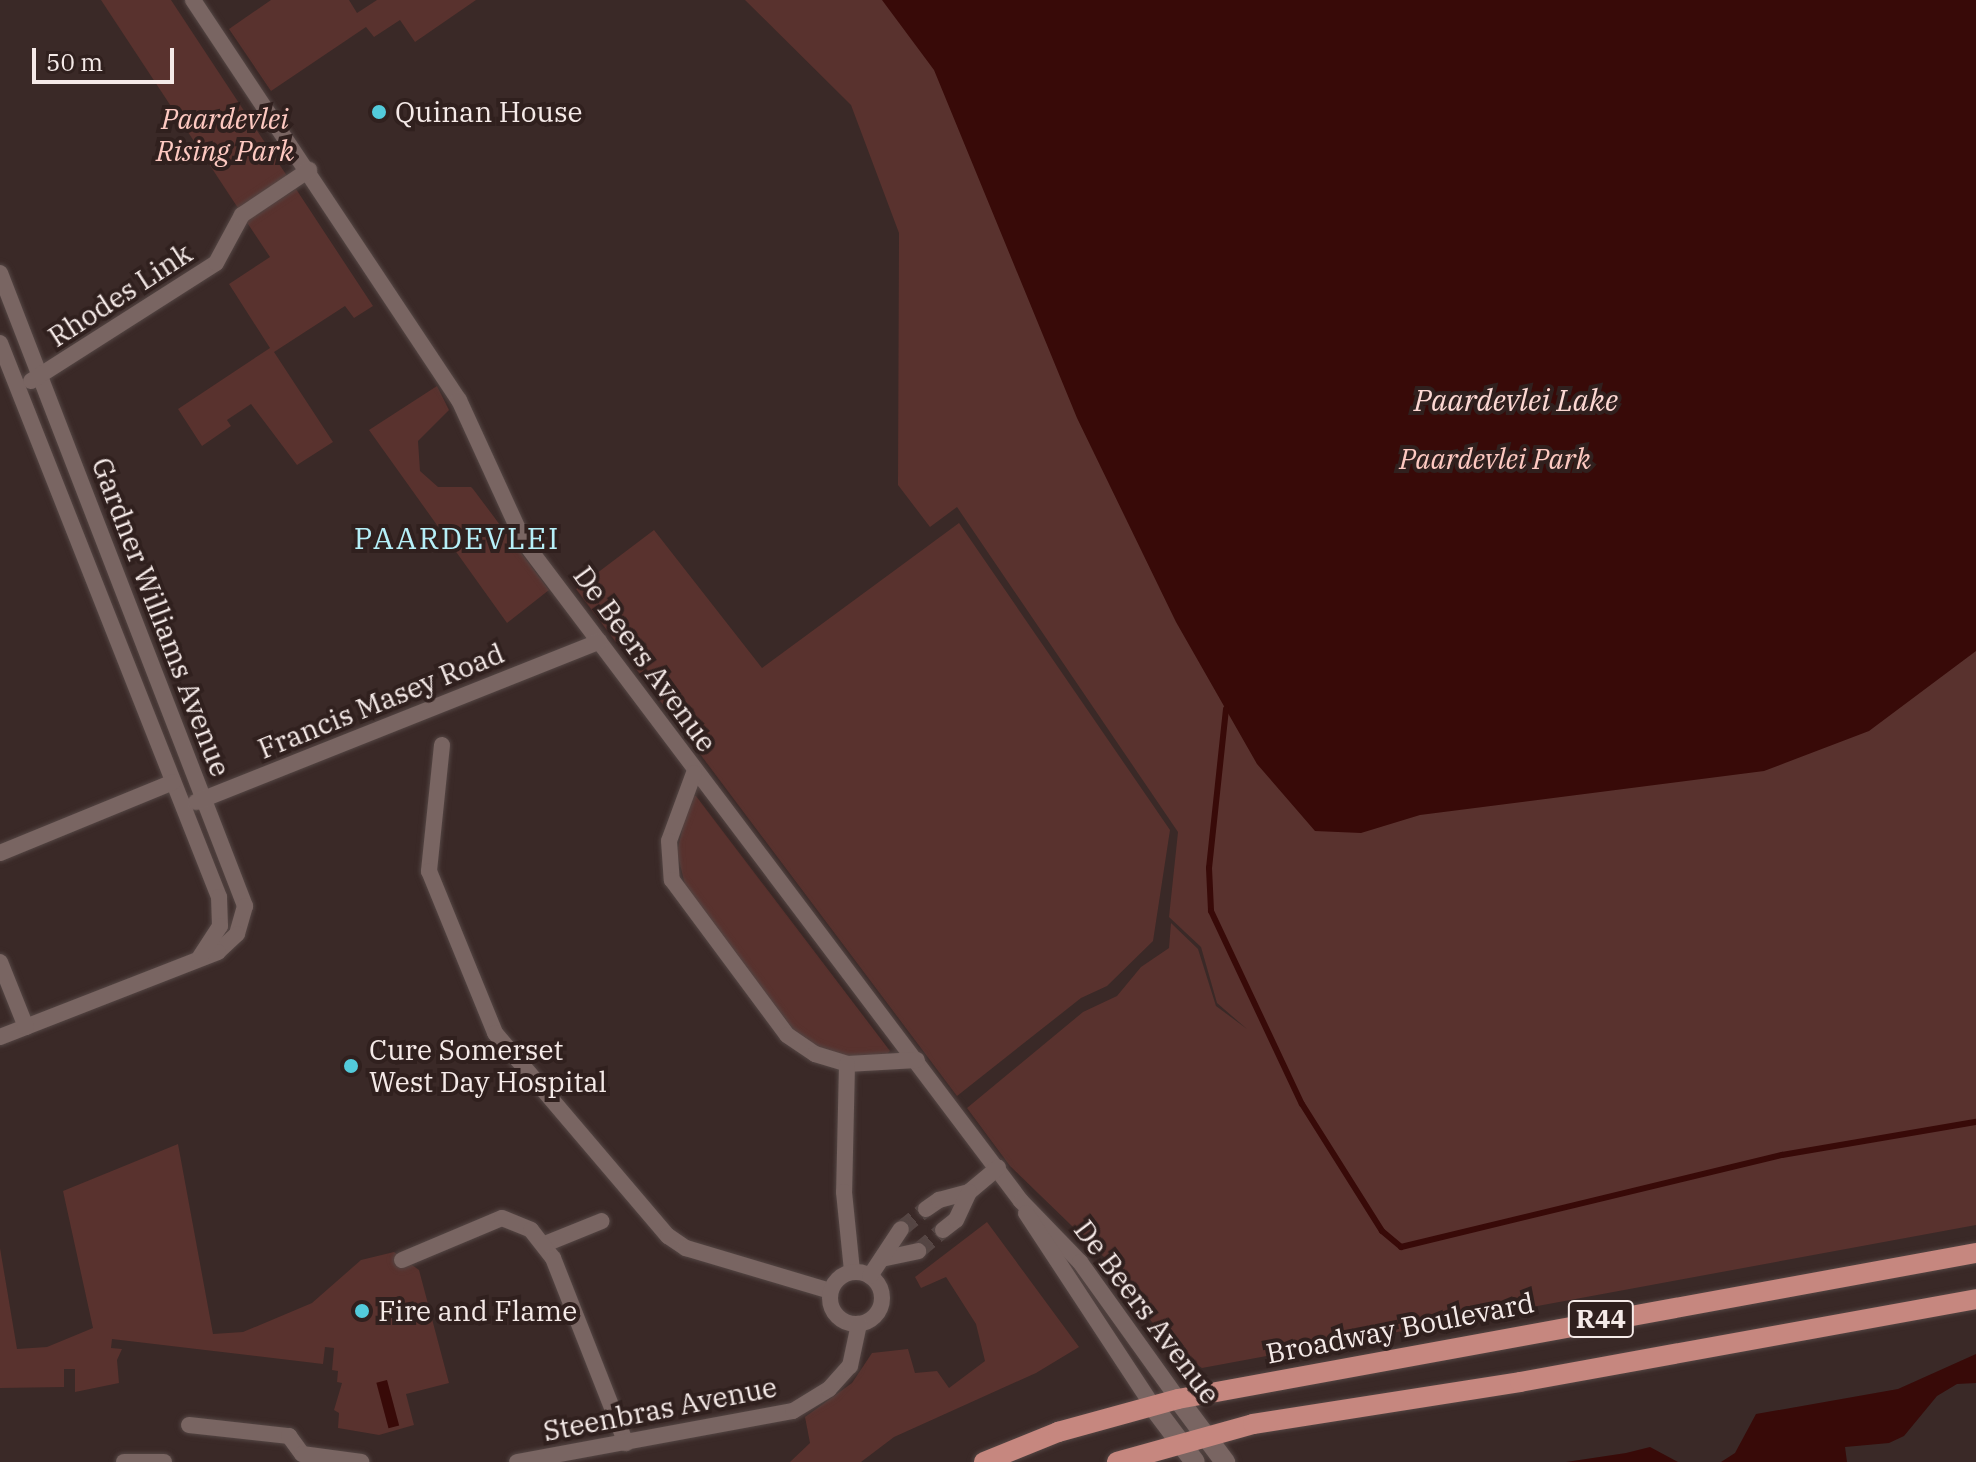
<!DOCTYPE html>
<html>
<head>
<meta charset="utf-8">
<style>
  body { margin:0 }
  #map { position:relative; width:1976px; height:1462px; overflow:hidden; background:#3a2927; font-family:"IBM Plex Serif",serif }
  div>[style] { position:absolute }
  .green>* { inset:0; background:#59322e }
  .water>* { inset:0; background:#380a08; transform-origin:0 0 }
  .stream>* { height:6px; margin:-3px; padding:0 3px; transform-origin:3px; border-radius:3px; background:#380a08 }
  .street-tunnel>* { height:16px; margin-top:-8px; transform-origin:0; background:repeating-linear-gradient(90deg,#564644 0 16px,transparent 0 24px) }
  .roads { filter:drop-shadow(0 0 2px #544644) drop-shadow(0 0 2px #544644) }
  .street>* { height:16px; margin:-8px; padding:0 8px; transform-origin:8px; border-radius:8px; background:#796562 }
  .street>.ring { margin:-8px; padding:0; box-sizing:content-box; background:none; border:16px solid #796562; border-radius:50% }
  .secondary>* { height:20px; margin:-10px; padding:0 10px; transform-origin:10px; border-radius:10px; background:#796562 }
  .primary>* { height:20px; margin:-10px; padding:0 10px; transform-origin:10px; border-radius:10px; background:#c6877f }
  .dots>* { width:22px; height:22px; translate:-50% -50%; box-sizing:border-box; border:4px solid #30201e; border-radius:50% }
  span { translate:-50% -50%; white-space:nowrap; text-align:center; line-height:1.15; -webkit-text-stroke:8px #30201e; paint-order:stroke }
  .shield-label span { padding:2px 6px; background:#30201e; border:2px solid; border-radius:6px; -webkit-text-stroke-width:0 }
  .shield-label { font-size:26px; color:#f5eae8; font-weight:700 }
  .poi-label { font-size:28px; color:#f5eae8 }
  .left { translate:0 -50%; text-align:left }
  .park-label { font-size:28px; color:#fec9c1; font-style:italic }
  .street-label { font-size:28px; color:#f5eae8 }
  .water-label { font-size:30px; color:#fdd8d3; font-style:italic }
  .neighbourhood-label { font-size:30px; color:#b6f0f9; letter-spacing:2px }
  .scale { position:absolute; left:32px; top:48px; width:142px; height:36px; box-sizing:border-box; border:4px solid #f5eae8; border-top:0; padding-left:10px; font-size:24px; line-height:28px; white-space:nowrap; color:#f5eae8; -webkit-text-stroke:6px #30201e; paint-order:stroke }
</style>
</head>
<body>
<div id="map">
  <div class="green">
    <div style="clip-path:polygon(101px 0,171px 0,287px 176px,238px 208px)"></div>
    <div style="clip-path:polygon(271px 0,349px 0,357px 13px,377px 0,476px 0,415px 42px,400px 20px,374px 37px,366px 27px,271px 91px,229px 29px)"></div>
    <div style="clip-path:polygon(745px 0,1976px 0,1976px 1225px,1202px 1368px,1171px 1348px,1105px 1258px,1010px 1166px,967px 1108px,1083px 1012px,1117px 996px,1141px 967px,1169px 948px,1171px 923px,1198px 949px,1216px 1006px,1247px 1029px,1217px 1003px,1201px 947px,1169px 917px,1178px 832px,957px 507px,930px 527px,898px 485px,899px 233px,851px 105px)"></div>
    <div style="clip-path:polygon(296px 189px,373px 306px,354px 318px,345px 306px,274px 352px,333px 442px,297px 465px,251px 404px,227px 420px,231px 426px,202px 446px,178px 409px,270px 348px,229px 284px,270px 257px,246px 221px)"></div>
    <div style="clip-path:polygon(437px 386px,449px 410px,418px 441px,420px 471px,438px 487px,471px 487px,473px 489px,552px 594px,549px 590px,507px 623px,369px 430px)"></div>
    <div style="clip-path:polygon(959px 523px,1170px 830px,1153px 941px,1107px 986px,1081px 998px,957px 1096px,576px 589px,654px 530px,762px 668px)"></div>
    <div style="clip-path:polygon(690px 796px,696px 796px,890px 1051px,886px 1055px,864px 1058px,828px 1053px,796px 1033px,686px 889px,677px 852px)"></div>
    <div style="clip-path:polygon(178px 1144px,213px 1334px,243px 1332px,312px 1303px,361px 1260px,394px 1252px,419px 1270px,449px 1383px,406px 1394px,414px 1425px,379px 1435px,338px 1428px,339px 1413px,334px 1410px,342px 1383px,337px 1382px,338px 1371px,332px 1370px,334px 1348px,325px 1347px,323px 1364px,112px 1339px,111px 1348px,122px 1349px,117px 1360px,119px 1383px,75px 1392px,75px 1369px,64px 1369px,64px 1387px,0 1388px,0 1248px,17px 1349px,47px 1347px,93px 1328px,63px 1191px)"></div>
    <div style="clip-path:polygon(987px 1222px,1079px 1347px,1036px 1373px,894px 1437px,861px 1462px,790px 1462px,810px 1443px,805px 1417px,852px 1383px,872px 1353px,908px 1349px,915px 1373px,937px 1371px,949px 1388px,985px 1361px,976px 1324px,946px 1277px,921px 1288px,915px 1277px)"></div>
  </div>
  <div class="water">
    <div style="clip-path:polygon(882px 0,1976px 0,1976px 651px,1869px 731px,1764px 771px,1420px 815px,1361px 833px,1315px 831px,1257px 764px,1176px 622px,1077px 418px,934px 70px)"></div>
    <div style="clip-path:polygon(1976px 1354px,1976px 1383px,1957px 1384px,1937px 1396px,1904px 1436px,1889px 1443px,1845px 1447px,1847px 1462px,1721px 1462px,1735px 1453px,1756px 1414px,1898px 1389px)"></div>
    <div style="left:387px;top:1380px;width:47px;height:11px;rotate:75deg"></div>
    <div style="clip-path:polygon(1650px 1447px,1678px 1462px,1566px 1462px,1626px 1453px)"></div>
  </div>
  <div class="stream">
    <div style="left:1226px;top:709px;width:160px;rotate:96.1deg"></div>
    <div style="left:1209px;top:868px;width:43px;rotate:87.3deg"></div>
    <div style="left:1211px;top:911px;width:213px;rotate:64.8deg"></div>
    <div style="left:1302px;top:1104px;width:150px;rotate:57.8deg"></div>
    <div style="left:1382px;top:1231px;width:25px;rotate:40deg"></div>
    <div style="left:1401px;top:1247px;width:392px;rotate:-13.6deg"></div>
    <div style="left:1782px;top:1155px;width:197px;rotate:-9.7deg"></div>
  </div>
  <div class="street-tunnel">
    <div style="left:901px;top:1229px;width:32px;rotate:-39deg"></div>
    <div style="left:918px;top:1251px;width:33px;rotate:-40deg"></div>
  </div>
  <div class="roads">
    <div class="street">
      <div style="left:193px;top:0;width:480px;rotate:56.4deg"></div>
      <div style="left:459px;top:400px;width:156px;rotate:65.4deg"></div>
      <div style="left:524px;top:542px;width:825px;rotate:52.98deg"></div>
      <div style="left:1021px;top:1201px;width:85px;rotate:46deg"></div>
      <div style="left:1080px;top:1262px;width:168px;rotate:54.4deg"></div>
      <div style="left:0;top:273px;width:679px;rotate:68.84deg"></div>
      <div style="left:245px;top:906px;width:29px;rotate:106deg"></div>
      <div style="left:237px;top:934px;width:26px;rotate:137deg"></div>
      <div style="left:218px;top:952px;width:234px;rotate:158.7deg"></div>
      <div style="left:0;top:343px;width:596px;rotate:68.43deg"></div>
      <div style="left:219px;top:897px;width:29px;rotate:88deg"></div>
      <div style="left:220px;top:926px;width:37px;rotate:123deg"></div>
      <div style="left:31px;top:381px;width:219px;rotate:-32.5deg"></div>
      <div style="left:216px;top:263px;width:55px;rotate:-61.6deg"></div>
      <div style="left:242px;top:215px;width:81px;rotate:-33.9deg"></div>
      <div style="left:442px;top:745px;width:127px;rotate:95.9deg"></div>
      <div style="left:429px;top:871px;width:175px;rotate:67.8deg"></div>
      <div style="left:495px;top:1033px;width:267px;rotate:49.6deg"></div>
      <div style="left:668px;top:1236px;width:22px;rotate:34deg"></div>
      <div style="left:686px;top:1248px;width:150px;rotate:16.6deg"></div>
      <div style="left:694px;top:773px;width:72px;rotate:110.2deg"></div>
      <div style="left:669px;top:841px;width:39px;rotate:86deg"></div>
      <div style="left:672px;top:880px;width:193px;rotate:53.4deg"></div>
      <div style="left:787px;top:1035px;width:34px;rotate:34deg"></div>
      <div style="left:815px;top:1054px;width:34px;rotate:17deg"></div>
      <div style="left:847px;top:1064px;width:70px;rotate:-3.3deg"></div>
      <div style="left:196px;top:802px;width:434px;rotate:-21.7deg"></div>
      <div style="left:0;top:853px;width:187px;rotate:-22.3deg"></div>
      <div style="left:0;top:962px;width:70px;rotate:68.2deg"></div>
      <div style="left:847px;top:1064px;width:128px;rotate:91.3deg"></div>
      <div style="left:844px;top:1192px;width:79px;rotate:84.2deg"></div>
      <div style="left:926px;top:1209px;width:16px;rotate:-35deg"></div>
      <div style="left:939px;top:1200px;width:31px;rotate:-15deg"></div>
      <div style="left:969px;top:1192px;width:38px;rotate:-40deg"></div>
      <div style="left:1026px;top:1213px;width:230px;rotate:56.7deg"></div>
      <div style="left:943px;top:1230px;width:16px;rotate:-38deg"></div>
      <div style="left:956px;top:1220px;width:31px;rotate:-65deg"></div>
      <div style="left:545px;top:1244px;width:61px;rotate:-22deg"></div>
      <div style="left:886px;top:1258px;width:33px;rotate:-12deg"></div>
      <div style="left:402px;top:1260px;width:108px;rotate:-22.8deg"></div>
      <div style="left:502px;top:1218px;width:31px;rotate:22deg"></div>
      <div style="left:531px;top:1230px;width:36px;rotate:52deg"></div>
      <div style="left:553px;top:1258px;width:199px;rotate:68.5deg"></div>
      <div class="ring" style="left:830px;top:1272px;width:36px;height:36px"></div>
      <div style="left:870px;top:1276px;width:56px;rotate:-56.6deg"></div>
      <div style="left:189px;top:1425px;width:101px;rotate:6.3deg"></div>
      <div style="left:289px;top:1436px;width:22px;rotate:54deg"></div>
      <div style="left:302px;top:1454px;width:60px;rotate:7.7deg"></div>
      <div style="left:124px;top:1462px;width:40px"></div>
      <div style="left:517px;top:1462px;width:281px;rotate:-10.5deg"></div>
      <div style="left:793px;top:1411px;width:42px;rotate:-31.4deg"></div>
      <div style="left:829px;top:1389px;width:31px;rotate:-48deg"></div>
      <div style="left:850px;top:1366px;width:43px;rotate:-77.9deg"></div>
    </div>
    <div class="secondary">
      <div style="left:1178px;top:1399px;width:79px;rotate:53.3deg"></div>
      <div style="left:1152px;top:1405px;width:71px;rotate:53deg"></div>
    </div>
    <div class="primary">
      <div style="left:984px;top:1462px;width:80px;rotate:-22.1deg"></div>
      <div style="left:1058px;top:1432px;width:124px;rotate:-15.4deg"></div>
      <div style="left:1178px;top:1399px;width:811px;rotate:-10.37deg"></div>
      <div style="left:1117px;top:1462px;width:141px;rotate:-15.6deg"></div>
      <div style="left:1253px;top:1424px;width:270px;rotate:-8.9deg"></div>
      <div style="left:1520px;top:1382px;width:463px;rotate:-10.3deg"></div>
    </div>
  </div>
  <div class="dots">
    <div style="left:379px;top:112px;background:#53cbdb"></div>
    <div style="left:351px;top:1066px;background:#53cbdb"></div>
    <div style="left:362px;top:1311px;background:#53cbdb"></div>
  </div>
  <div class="shield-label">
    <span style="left:1601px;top:1319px">R44</span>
  </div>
  <div class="poi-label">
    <span class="left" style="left:395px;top:112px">Quinan House</span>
    <span class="left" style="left:369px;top:1066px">Cure Somerset<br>West Day Hospital</span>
    <span class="left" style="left:378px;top:1311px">Fire and Flame</span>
  </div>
  <div class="park-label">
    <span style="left:225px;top:135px">Paardevlei<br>Rising Park</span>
    <span style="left:1495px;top:459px">Paardevlei Park</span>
  </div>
  <div class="street-label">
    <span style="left:120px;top:295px;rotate:-33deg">Rhodes Link</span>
    <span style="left:161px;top:617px;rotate:69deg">Gardner Williams Avenue</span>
    <span style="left:645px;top:659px;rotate:54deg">De Beers Avenue</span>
    <span style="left:381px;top:701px;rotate:-22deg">Francis Masey Road</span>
    <span style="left:1147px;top:1312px;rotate:53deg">De Beers Avenue</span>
    <span style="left:1400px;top:1328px;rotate:-11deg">Broadway Boulevard</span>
    <span style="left:660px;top:1409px;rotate:-11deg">Steenbras Avenue</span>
  </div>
  <div class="water-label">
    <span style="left:1516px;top:400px">Paardevlei Lake</span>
  </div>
  <div class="neighbourhood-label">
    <span style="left:457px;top:538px">PAARDEVLEI</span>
  </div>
  <div class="scale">50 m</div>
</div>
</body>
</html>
